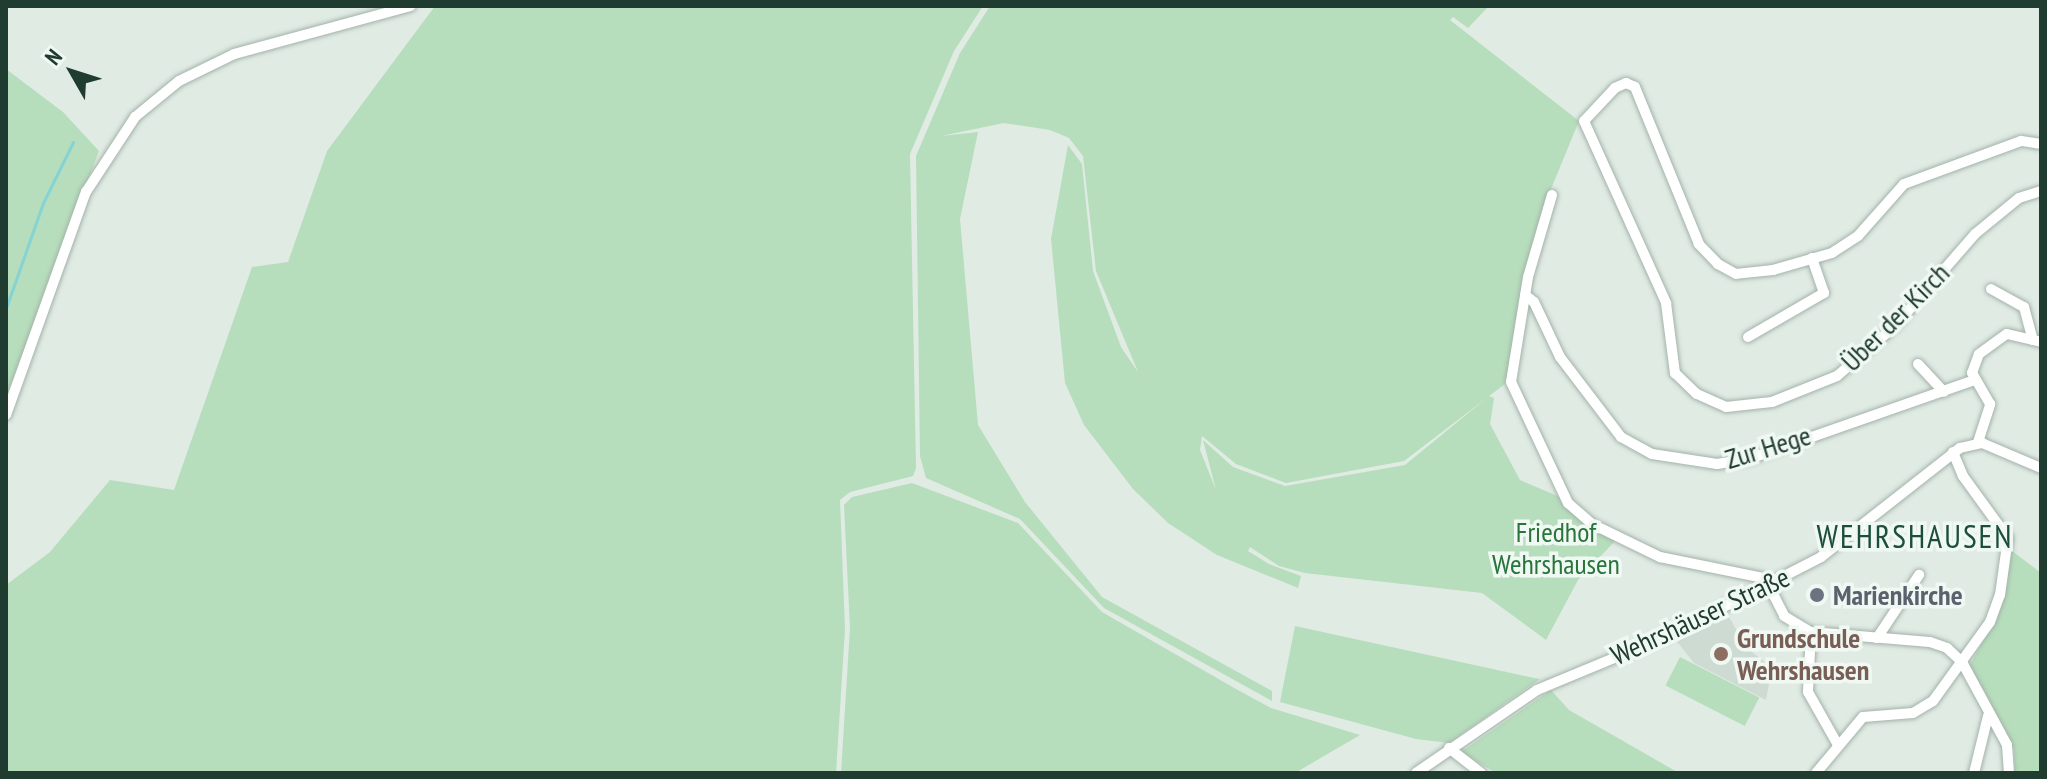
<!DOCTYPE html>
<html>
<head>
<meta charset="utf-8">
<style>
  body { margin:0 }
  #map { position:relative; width:2047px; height:779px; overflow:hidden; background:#e0ebe4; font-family:"PT Sans Narrow",sans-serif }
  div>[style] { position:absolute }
  .built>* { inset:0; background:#cedbd3 }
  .green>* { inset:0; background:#b7debc; transform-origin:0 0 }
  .stream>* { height:3px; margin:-1.5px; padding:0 1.5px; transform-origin:1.5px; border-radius:1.5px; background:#85d3d3 }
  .roads { filter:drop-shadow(0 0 2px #a3b3aa) drop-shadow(0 0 2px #a3b3aa) }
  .minor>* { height:10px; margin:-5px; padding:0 5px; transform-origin:5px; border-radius:5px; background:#fff }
  .dots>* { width:22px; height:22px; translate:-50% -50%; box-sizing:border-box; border:4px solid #f0f8f3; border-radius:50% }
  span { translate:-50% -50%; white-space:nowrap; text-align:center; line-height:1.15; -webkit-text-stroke:7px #f0f8f3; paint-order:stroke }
  .street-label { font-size:28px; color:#203c30 }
  .park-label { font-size:28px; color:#28743a }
  .worship-label { font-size:28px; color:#5b616d; font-weight:700 }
  .left { translate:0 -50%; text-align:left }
  .education-label { font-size:28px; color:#785e54; font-weight:700 }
  .quarter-label { font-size:32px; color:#1b4f3a; letter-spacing:2px }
  .frame { position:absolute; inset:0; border:8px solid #203c30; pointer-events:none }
  .north { position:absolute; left:32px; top:32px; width:80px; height:80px; -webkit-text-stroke:6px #f0f8f3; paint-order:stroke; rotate:309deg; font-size:22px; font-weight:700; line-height:32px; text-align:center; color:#203c30 }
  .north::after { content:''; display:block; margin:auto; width:28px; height:36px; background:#203c30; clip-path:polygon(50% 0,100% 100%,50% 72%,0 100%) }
</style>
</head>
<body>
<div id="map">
  <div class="built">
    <div style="clip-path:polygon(1727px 613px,1746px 647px,1772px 668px,1766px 700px,1694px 663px,1674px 638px)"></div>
  </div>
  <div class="green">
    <div style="clip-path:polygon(435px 6px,983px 6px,954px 51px,910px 154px,916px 468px,913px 476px,850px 492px,840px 500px,845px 629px,836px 773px,6px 773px,6px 585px,50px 552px,110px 480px,174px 490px,252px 267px,288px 262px,327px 151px)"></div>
    <div style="clip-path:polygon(990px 6px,1489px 6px,1468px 28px,1453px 17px,1450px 20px,1579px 121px,1549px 194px,1505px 384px,1404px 461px,1286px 483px,1236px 464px,1202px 436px,1200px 450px,1216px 490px,1203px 440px,1233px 467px,1285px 486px,1405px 465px,1489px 396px,1494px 398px,1490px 424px,1520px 480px,1562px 498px,1616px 540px,1578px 580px,1546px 640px,1482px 593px,1305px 573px,1279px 566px,1250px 547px,1248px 551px,1269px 564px,1301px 576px,1298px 588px,1217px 555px,1168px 523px,1133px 489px,1084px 425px,1065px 383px,1051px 239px,1068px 145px,1082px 164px,1093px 271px,1121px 347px,1138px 372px,1096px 271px,1083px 156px,1069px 138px,1050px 130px,1004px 123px,941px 136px,978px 132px,960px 219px,978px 425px,1025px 502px,1102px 597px,1272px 691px,1272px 701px,1104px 608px,1020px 519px,926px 478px,920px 456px,916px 156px,960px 53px)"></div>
    <div style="clip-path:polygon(6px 69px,63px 112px,99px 151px,6px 398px)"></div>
    <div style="clip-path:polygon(912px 483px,1018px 523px,1102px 612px,1236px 689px,1271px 708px,1360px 735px,1295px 773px,841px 773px,850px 628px,844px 505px,852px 497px)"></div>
    <div style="clip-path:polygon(2011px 550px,2041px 573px,2041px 773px,2015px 773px,2014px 748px,1990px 720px,1968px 668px,1991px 627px)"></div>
    <div style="clip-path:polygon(1295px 626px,1539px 679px,1540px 679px,1449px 743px,1416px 739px,1280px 702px)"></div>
    <div style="left:1680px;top:657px;width:89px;height:32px;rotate:27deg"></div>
    <div style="clip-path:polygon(1551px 690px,1569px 710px,1679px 773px,1496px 773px,1461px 752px)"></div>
  </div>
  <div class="stream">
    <div style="left:6px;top:308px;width:111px;rotate:-70.6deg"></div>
    <div style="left:43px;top:203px;width:68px;rotate:-63.8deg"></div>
  </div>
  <div class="roads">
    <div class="minor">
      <div style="left:2041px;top:144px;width:20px;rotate:-171deg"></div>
      <div style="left:2021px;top:141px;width:125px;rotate:159.8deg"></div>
      <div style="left:1904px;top:184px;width:69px;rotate:131.5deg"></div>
      <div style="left:1858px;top:236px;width:31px;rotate:147deg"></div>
      <div style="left:1832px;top:253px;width:61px;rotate:163.9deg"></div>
      <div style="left:1773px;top:270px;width:37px;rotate:174deg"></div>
      <div style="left:1736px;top:274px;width:21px;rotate:-151deg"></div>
      <div style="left:1718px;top:264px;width:28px;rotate:-134deg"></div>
      <div style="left:1699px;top:244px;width:170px;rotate:-112.2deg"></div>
      <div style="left:1635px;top:87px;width:10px;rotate:-156deg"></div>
      <div style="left:1626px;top:83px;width:12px;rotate:156deg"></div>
      <div style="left:1615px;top:88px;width:45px;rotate:133.2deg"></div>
      <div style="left:1584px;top:121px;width:200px;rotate:65.7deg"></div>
      <div style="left:1666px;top:303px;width:71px;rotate:82.7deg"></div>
      <div style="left:1675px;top:373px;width:30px;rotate:44deg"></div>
      <div style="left:1697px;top:394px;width:32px;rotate:24deg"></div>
      <div style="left:1726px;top:407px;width:46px;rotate:-6.2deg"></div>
      <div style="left:1772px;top:402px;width:70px;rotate:-21.8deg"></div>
      <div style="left:1837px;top:376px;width:77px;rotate:-40.8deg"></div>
      <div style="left:1895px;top:326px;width:122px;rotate:-49deg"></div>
      <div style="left:1975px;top:234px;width:57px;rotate:-39.3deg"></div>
      <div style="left:2019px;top:198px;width:23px;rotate:-18deg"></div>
      <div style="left:1552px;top:195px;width:85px;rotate:106.3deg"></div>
      <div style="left:1528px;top:277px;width:106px;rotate:99.2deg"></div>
      <div style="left:1511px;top:382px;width:134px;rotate:64.8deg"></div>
      <div style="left:1568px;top:503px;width:32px;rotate:41deg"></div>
      <div style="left:1592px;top:524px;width:76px;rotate:25.9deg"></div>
      <div style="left:1660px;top:557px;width:105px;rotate:11.5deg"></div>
      <div style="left:1763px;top:578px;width:8px;rotate:50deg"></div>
      <div style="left:1991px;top:289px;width:38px;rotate:29deg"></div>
      <div style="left:2024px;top:307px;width:34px;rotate:75deg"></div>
      <div style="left:1525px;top:295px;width:11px;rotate:38deg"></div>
      <div style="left:1534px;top:302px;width:61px;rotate:64.7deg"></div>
      <div style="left:1560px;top:357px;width:101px;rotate:52.7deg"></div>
      <div style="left:1621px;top:437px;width:35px;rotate:29deg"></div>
      <div style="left:1652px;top:454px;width:66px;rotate:8.7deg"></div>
      <div style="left:1717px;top:464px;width:32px;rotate:-9deg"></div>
      <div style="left:1749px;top:459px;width:239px;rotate:-19.3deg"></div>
      <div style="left:1748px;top:337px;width:88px;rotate:-30.1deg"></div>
      <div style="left:1824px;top:293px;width:37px;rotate:-109deg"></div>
      <div style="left:1918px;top:364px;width:38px;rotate:47deg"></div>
      <div style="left:6px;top:415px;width:237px;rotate:-70.3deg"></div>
      <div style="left:86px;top:192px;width:90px;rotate:-56.8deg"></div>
      <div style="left:135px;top:117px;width:57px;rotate:-39.3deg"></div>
      <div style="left:179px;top:81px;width:61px;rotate:-26.1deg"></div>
      <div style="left:234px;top:54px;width:183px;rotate:-15.2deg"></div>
      <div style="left:1978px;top:442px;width:40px;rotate:-72deg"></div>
      <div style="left:1990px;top:404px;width:36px;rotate:-120deg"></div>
      <div style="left:1972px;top:373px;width:20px;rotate:-70deg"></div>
      <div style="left:1979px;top:354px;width:34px;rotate:-36deg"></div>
      <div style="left:2007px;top:334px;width:35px;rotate:13deg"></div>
      <div style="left:1768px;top:584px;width:36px;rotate:63deg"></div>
      <div style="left:1784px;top:616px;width:31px;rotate:31deg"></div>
      <div style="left:1811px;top:632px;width:119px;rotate:4.8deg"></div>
      <div style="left:1930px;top:642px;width:18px;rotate:19deg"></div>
      <div style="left:1947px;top:648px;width:21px;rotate:43deg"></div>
      <div style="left:1962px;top:662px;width:94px;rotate:61.5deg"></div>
      <div style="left:2007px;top:745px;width:28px;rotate:86deg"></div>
      <div style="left:1811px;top:632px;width:60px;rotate:92.9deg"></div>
      <div style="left:1808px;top:692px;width:61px;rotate:60.5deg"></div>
      <div style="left:1877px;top:638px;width:76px;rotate:-56.3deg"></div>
      <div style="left:1449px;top:748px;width:41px;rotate:38deg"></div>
      <div style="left:1416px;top:773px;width:147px;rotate:-34.4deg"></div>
      <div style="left:1537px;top:690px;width:139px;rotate:-22.5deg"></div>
      <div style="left:1665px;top:637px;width:175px;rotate:-27.1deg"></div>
      <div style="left:1821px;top:557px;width:177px;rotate:-38.1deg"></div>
      <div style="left:1960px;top:448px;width:23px;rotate:-13deg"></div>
      <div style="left:1982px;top:443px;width:64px;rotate:23deg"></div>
      <div style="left:1816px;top:773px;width:73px;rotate:-50deg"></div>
      <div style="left:1863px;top:717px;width:50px;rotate:-4.6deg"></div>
      <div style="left:1913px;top:713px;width:23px;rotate:-31deg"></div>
      <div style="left:1933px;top:701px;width:97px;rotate:-54.2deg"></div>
      <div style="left:1990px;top:622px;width:29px;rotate:-70deg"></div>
      <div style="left:2000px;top:595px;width:58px;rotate:-82deg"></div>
      <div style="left:2008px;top:538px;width:77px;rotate:-126deg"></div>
      <div style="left:1963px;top:476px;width:26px;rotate:-113deg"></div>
      <div style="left:1974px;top:773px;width:59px;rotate:-76.2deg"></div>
    </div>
  </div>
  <div class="dots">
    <div style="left:1817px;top:595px;background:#6b7280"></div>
    <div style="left:1721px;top:654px;background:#8d6e63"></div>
  </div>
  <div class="street-label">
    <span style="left:1895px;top:317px;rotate:-45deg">Über der Kirch</span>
    <span style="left:1768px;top:447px;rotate:-17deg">Zur Hege</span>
    <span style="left:1700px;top:616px;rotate:-25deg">Wehrshäuser Straße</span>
  </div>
  <div class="park-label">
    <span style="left:1556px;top:548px">Friedhof<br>Wehrshausen</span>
  </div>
  <div class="worship-label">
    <span class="left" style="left:1833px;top:595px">Marienkirche</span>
  </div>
  <div class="education-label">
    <span class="left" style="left:1737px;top:654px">Grundschule<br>Wehrshausen</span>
  </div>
  <div class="quarter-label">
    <span style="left:1915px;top:536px">WEHRSHAUSEN</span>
  </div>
  <div class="frame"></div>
  <div class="north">N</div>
</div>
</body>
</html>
